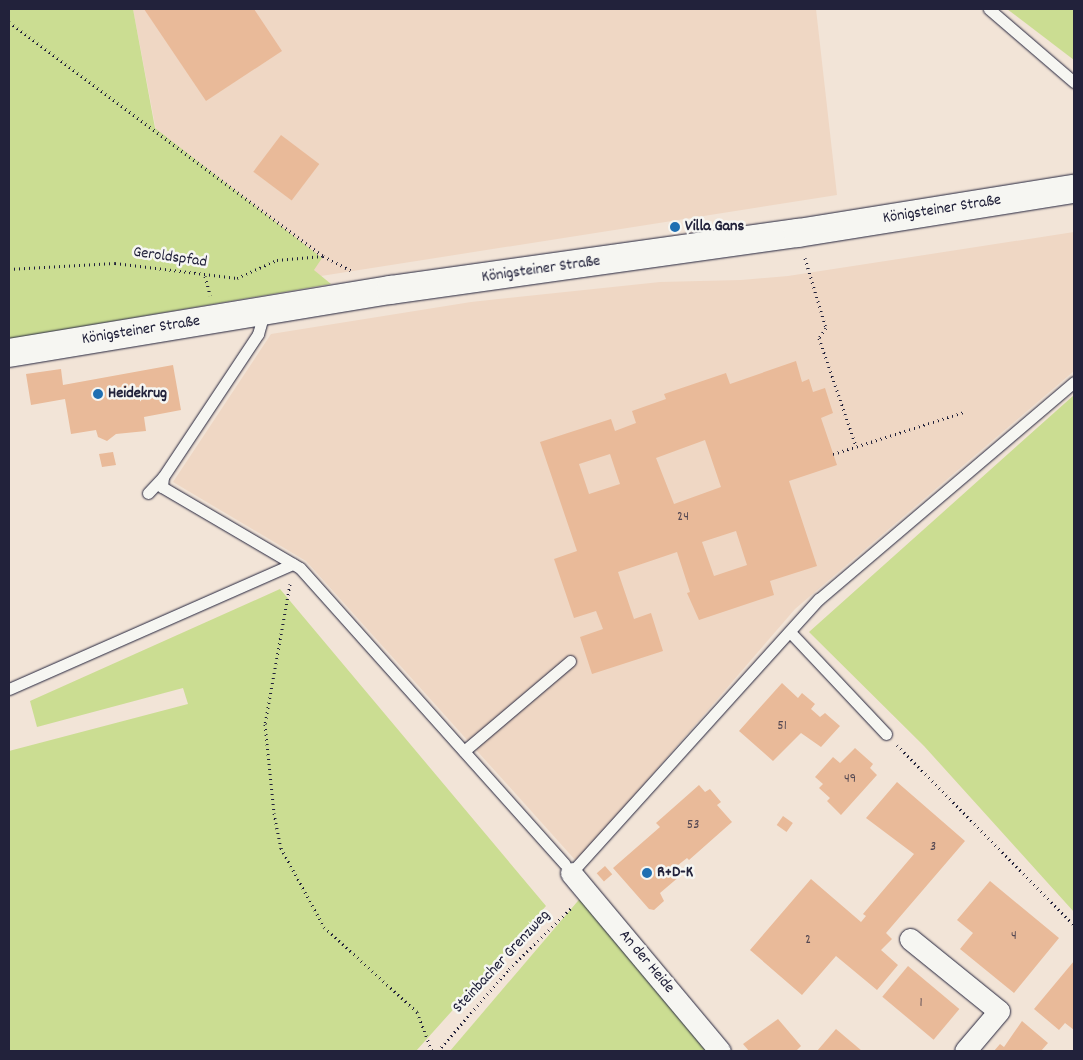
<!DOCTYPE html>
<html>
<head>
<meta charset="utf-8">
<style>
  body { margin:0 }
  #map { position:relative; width:1083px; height:1060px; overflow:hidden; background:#f2e4d7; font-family:Dekko,sans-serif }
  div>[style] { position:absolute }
  .built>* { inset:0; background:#efd7c4 }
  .green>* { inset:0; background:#cbdd92 }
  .building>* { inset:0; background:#e9ba99; transform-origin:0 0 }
  .path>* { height:3px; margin-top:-1.5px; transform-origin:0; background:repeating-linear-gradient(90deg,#22223b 0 1px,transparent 0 5px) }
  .roads { filter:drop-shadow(0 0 1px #22223b) drop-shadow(0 0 1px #22223b) }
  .lane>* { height:11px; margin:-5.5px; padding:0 5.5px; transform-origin:5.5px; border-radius:5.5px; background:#f6f6f2 }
  .street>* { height:21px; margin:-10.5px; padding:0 10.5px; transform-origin:10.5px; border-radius:10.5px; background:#f6f6f2 }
  .secondary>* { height:28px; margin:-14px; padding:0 14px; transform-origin:14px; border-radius:14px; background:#f6f6f2 }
  .dots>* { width:14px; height:14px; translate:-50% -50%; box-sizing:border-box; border:2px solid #f6f6f2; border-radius:50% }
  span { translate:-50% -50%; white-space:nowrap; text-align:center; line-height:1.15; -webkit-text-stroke:5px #f6f6f2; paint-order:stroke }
  .number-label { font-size:14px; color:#544852 }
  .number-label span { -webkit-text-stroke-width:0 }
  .street-label { font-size:16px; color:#22223b }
  .poi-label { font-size:16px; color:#22223b; font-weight:700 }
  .left { translate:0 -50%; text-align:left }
  .frame { position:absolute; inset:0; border:10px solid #22223b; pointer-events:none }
</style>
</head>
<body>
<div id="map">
  <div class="built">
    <div style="clip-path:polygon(133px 9px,816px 9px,837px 195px,321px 276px,159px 146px)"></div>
    <div style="clip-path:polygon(1074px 232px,1074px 371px,795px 609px,577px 862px,306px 561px,173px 482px,271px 334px,471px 302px,660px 282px,741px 280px,788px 276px)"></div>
  </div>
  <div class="green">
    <div style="clip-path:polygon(9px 9px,133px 9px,155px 128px,322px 258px,314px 270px,331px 284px,9px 339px)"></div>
    <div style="clip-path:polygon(1007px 9px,1074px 9px,1074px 60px)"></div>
    <div style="clip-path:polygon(1074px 395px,1074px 912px,924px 746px,809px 632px)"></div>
    <div style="clip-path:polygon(280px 589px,546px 906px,416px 1051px,9px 1051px,9px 751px,188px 704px,183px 688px,37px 727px,30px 701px)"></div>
    <div style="clip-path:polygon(583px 895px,724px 1051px,450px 1051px)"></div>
  </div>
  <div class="building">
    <div style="clip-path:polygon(144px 9px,254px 9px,282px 51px,206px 101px)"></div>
    <div style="left:281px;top:135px;width:48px;height:46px;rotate:37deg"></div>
    <div style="clip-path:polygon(evenodd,796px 361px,802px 382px,809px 379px,813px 392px,825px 388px,833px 413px,821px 418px,837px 465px,789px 481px,817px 566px,770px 581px,774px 595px,699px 620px,687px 593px,690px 592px,677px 552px,618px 572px,634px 619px,651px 613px,663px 651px,592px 674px,580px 637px,603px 629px,596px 611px,574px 618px,554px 559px,577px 551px,540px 442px,611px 419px,615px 431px,636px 423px,632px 411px,666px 399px,664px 394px,726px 373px,730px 384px,796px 361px,705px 440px,721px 487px,674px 504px,656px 458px,705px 440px,796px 361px,610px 454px,620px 484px,589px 494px,579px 464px,610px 454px,796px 361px,736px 531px,747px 565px,714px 576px,702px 542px,736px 531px)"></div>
    <div style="clip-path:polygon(173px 365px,181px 410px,144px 417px,146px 431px,116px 434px,107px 441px,98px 437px,96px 430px,71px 434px,65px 399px,31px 405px,26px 374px,61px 369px,63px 385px)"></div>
    <div style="clip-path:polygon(113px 452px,116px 465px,102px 467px,99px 454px)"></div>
    <div style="clip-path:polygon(782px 683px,798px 698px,802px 693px,815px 704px,811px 709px,820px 717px,825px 713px,840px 726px,821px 747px,801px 733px,773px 761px,739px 731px)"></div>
    <div style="clip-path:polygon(855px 748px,873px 764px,870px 768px,877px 775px,841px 815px,827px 801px,830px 798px,819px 788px,823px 784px,815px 777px,833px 757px,840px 763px)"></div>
    <div style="clip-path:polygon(897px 782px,965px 841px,886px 933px,892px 939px,881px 950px,898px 965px,877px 990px,836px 956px,802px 995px,750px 950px,811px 879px,861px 922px,866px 916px,863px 914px,914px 854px,866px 818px)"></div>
    <div style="clip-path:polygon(699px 785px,705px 792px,710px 789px,721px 802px,717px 805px,732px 822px,689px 860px,687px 858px,673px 869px,680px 876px,660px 893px,664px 901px,654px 910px,649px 909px,613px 868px,660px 827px,656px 823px)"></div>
    <div style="left:783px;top:816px;width:12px;height:11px;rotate:35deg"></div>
    <div style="left:605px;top:866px;width:11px;height:11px;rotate:49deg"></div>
    <div style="clip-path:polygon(990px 881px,1059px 938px,1014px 993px,960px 949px,973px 933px,957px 920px)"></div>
    <div style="clip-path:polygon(1074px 961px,1074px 1030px,1065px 1023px,1059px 1030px,1034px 1009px)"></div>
    <div style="left:908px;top:966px;width:67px;height:40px;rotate:40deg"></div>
    <div style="clip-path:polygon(778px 1019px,801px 1046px,796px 1051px,749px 1051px,743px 1044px)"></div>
    <div style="clip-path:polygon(1022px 1021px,1048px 1043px,1041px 1051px,994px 1051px,1000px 1044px,1004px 1047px)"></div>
    <div style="clip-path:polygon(836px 1029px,862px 1051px,817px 1051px)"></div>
  </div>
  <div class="path">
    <div style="left:9px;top:22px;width:392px;rotate:36.7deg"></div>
    <div style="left:323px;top:256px;width:31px;rotate:27deg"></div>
    <div style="left:805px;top:258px;width:73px;rotate:73.3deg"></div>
    <div style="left:826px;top:328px;width:12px;rotate:125deg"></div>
    <div style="left:819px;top:338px;width:114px;rotate:71.1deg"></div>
    <div style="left:9px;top:269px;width:106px;rotate:-3.2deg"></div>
    <div style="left:115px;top:263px;width:123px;rotate:7deg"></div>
    <div style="left:237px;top:278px;width:44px;rotate:-24.2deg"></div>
    <div style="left:277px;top:260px;width:46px;rotate:-5deg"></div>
    <div style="left:205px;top:276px;width:20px;rotate:75deg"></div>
    <div style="left:833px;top:454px;width:138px;rotate:-17.8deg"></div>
    <div style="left:290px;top:584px;width:142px;rotate:100.1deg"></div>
    <div style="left:265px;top:724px;width:89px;rotate:84.2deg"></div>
    <div style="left:274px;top:813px;width:36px;rotate:79deg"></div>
    <div style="left:281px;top:848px;width:90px;rotate:61.4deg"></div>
    <div style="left:324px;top:927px;width:126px;rotate:42.4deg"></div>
    <div style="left:417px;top:1012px;width:42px;rotate:69deg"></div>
    <div style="left:897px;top:745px;width:252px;rotate:45.5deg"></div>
    <div style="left:438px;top:1051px;width:108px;rotate:-49.1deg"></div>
    <div style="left:509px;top:969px;width:87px;rotate:-44.5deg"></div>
  </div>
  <div class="roads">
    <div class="lane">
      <div style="left:989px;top:9px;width:112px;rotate:40.7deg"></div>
      <div style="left:163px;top:477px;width:10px;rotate:96deg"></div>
      <div style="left:162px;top:487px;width:160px;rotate:30.4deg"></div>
      <div style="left:300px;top:568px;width:397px;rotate:48.2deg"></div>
      <div style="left:148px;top:493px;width:22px;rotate:-47deg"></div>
      <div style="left:163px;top:477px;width:172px;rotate:-56.4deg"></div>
      <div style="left:258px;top:334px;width:22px;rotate:-74deg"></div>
      <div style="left:790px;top:632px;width:140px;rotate:46.7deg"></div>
      <div style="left:9px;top:689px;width:310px;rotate:-23.8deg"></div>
      <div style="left:464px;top:751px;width:139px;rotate:-40.3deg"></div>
      <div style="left:571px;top:873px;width:370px;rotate:-47.9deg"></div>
      <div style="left:819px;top:599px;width:335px;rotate:-40.4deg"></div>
    </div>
    <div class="street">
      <div style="left:571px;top:873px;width:232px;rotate:50.1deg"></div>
      <div style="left:910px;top:939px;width:114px;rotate:39deg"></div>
      <div style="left:999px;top:1011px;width:52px;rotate:130.4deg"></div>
    </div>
    <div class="secondary">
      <div style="left:9px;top:353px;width:387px;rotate:-9.4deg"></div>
      <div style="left:391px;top:290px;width:411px;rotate:-8deg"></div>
      <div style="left:798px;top:233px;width:279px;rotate:-9.1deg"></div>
    </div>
  </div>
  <div class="dots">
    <div style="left:675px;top:227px;background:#1f6fb2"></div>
    <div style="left:98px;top:394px;background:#1f6fb2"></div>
    <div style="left:647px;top:873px;background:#1f6fb2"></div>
  </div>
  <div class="number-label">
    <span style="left:683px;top:517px">24</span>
    <span style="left:782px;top:726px">51</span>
    <span style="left:850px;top:779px">49</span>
    <span style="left:693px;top:825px">53</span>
    <span style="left:933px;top:847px">3</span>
    <span style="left:1014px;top:936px">4</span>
    <span style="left:808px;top:940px">2</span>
    <span style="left:921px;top:1003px">1</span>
  </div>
  <div class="street-label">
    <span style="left:942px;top:210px;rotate:-9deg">Königsteiner Straße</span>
    <span style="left:170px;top:258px;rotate:8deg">Geroldspfad</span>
    <span style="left:541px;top:270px;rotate:-8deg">Königsteiner Straße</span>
    <span style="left:141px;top:331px;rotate:-9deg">Königsteiner Straße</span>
    <span style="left:502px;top:962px;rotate:-47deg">Steinbacher Grenzweg</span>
    <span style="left:646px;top:962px;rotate:50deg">An der Heide</span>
  </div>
  <div class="poi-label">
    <span class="left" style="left:685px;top:227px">Villa Gans</span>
    <span class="left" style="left:108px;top:394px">Heidekrug</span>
    <span class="left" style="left:657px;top:873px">R+D-K</span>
  </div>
  <div class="frame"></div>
</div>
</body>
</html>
